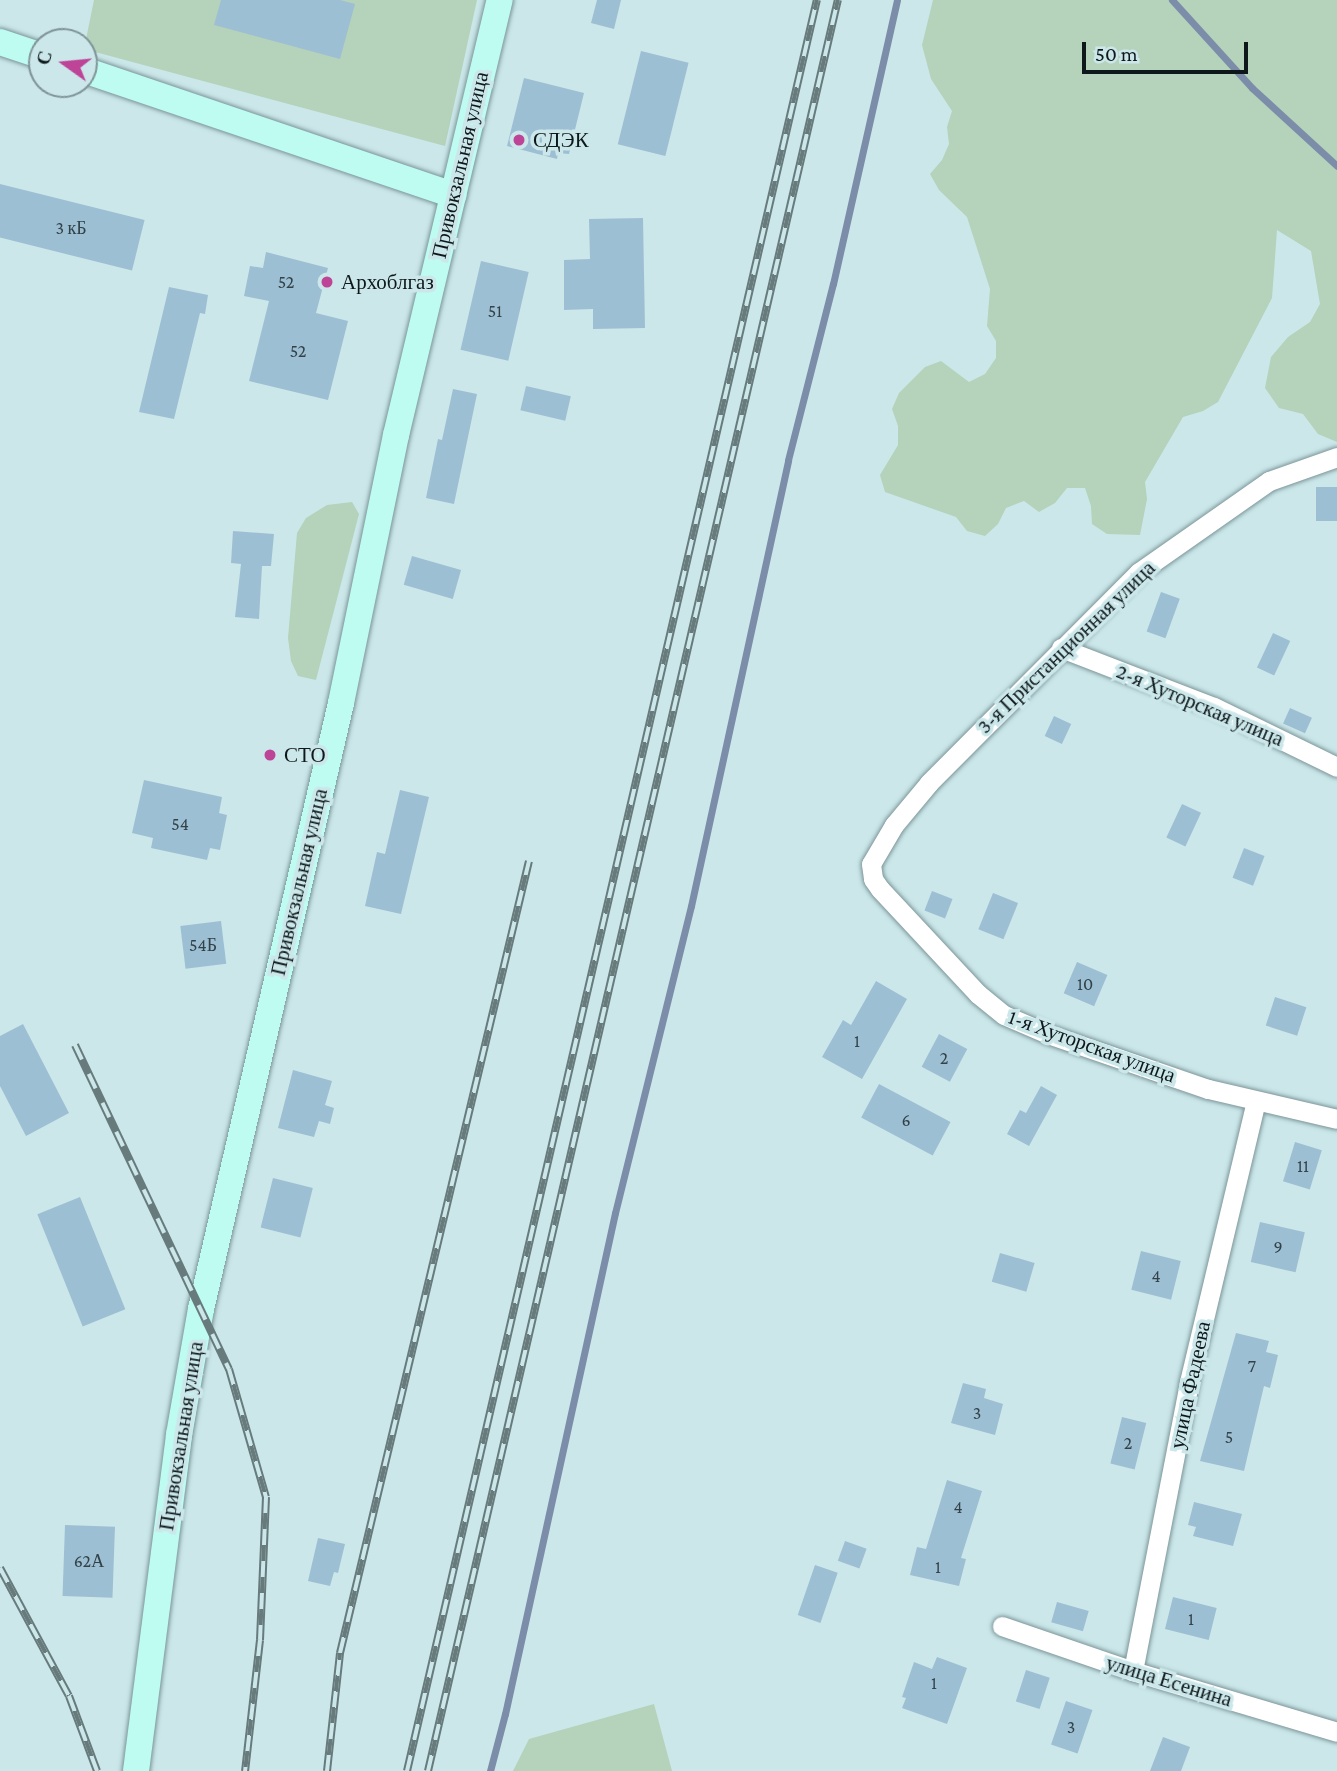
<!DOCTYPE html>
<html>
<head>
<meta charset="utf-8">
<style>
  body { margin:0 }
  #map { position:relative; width:1337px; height:1771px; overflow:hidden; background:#cbe7ea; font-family:"Crimson Pro",serif }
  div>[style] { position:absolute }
  .green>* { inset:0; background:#b5d2ba }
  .stream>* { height:7px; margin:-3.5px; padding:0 3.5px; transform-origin:3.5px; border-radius:3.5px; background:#7c8da9 }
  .building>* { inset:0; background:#9dbfd3; transform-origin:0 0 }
  .roads { filter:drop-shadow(0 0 2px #7c9598) drop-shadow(0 0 2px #7c9598) }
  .street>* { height:19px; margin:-9.5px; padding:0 9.5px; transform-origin:9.5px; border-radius:9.5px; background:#fff }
  .secondary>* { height:26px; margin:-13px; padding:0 13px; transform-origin:13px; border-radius:13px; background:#befcf2 }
  .rail>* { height:8px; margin-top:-4px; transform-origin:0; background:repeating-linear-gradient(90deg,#cbe7ea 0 16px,#677a7c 0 32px); box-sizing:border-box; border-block:2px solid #677a7c }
  .dots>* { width:19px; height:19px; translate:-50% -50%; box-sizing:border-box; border:4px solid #cbe7ea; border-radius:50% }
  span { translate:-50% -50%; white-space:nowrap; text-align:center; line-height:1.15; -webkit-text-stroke:7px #cbe7ea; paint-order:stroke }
  .number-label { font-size:18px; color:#324248 }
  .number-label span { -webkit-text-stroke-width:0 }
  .poi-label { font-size:21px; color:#0e181a }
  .left { translate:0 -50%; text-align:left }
  .street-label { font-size:21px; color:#0e181a }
  .north { position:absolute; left:28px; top:28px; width:70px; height:70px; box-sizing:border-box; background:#cbe7ea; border:2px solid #7f9497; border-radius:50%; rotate:285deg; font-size:19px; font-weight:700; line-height:28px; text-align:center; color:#0e181a }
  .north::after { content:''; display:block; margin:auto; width:24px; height:32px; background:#bd4497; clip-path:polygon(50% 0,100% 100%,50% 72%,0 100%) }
  .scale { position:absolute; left:1082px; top:42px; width:166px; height:32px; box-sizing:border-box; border:4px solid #0e181a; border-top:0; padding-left:9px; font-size:21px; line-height:24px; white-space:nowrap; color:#0e181a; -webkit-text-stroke:5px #cbe7ea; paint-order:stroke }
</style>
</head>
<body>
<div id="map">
  <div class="green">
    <div style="clip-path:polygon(94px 0,477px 0,445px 146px,84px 49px)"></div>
    <div style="clip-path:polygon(933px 0,1337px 0,1337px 442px,1318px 434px,1303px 414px,1279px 408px,1265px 388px,1271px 357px,1288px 337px,1310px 322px,1320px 304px,1311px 251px,1277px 230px,1272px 298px,1218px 402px,1203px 411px,1183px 417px,1145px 482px,1147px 499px,1140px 535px,1107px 534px,1092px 524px,1091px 506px,1085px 488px,1067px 488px,1055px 503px,1039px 512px,1024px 501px,1006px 508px,998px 524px,985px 536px,967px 531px,956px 517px,885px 492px,880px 475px,898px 445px,898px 426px,892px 409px,899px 393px,925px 367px,941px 361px,969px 382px,985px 374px,996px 358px,996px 341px,987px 326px,990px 289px,967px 217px,939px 190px,930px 174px,942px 160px,949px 144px,947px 127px,952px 111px,931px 79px,922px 45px)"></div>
    <div style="clip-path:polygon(352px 502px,359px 514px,316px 680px,298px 676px,291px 661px,288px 638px,297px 533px,306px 518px,327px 505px)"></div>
    <div style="clip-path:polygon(654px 1704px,672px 1771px,513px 1771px,529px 1739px)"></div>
  </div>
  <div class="stream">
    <div style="left:1172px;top:0;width:119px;rotate:47.7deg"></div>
    <div style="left:1252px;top:88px;width:115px;rotate:42.5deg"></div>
    <div style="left:490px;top:1771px;width:59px;rotate:-75.3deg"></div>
    <div style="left:505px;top:1714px;width:513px;rotate:-77.62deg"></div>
    <div style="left:615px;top:1213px;width:316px;rotate:-76.1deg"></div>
    <div style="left:691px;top:906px;width:456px;rotate:-77.7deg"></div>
    <div style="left:788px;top:460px;width:182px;rotate:-75.7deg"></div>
    <div style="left:833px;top:284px;width:291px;rotate:-77.3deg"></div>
  </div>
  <div class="building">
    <div style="clip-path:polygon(221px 0,340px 0,355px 4px,340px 59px,214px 25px)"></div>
    <div style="clip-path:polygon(597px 0,621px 0,614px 29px,591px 23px)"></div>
    <div style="left:641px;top:51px;width:49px;height:96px;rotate:14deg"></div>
    <div style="clip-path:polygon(524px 78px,584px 93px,569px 154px,558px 153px,557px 159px,507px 146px)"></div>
    <div style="left:0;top:184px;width:149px;height:52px;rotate:14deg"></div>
    <div style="clip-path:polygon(643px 218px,645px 328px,593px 329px,593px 309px,564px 310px,564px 260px,590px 259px,589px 219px)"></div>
    <div style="clip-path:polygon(266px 252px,328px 268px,316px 313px,348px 321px,328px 400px,249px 381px,269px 301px,244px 296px,250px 266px,263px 268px)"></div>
    <div style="left:481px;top:261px;width:49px;height:91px;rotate:13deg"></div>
    <div style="clip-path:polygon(169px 287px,208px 295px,205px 314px,200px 313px,174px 419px,139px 412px)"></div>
    <div style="left:526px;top:386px;width:46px;height:25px;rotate:13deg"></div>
    <div style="clip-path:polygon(453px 389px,477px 394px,454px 504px,426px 498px,438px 439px,442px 440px)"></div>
    <div style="left:1316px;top:487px;width:21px;height:34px"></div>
    <div style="clip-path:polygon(233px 531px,274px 534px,271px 566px,262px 566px,259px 619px,235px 617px,241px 564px,231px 563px)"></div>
    <div style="left:412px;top:556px;width:51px;height:30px;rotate:16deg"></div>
    <div style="left:1161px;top:592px;width:20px;height:42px;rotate:20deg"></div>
    <div style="left:1273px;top:633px;width:19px;height:38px;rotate:25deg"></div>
    <div style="left:1290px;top:708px;width:24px;height:17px;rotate:24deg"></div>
    <div style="left:1054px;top:716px;width:19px;height:22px;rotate:25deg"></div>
    <div style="clip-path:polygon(144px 780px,222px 797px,219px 813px,227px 815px,220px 850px,210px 848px,207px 860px,151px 848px,153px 838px,132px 833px)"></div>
    <div style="clip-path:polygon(400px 790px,429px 797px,401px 914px,365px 906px,377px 852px,385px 854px)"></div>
    <div style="left:1182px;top:804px;width:21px;height:37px;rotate:25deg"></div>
    <div style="left:1244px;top:848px;width:22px;height:32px;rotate:21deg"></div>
    <div style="left:932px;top:891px;width:22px;height:21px;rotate:21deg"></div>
    <div style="left:993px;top:893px;width:27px;height:39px;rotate:22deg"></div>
    <div style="left:221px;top:921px;width:43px;height:41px;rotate:83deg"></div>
    <div style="left:1077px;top:962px;width:33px;height:34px;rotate:23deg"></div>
    <div style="clip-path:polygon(876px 981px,907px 999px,862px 1079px,822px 1057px,843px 1020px,851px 1025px)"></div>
    <div style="left:1275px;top:997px;width:33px;height:30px;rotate:18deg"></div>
    <div style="clip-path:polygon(23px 1024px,69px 1113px,26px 1136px,0 1086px,0 1036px)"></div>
    <div style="left:939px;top:1034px;width:32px;height:37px;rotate:28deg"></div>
    <div style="clip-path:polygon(293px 1070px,332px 1081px,325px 1105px,334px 1108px,330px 1124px,319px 1121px,314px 1137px,278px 1128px)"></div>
    <div style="left:879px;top:1084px;width:81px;height:38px;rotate:28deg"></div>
    <div style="clip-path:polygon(1041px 1086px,1057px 1095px,1029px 1146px,1007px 1134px,1020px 1110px,1026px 1113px)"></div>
    <div style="left:1295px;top:1142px;width:28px;height:41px;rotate:17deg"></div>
    <div style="left:273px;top:1178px;width:41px;height:51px;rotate:14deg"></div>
    <div style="left:80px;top:1197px;width:121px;height:46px;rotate:68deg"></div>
    <div style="left:1260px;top:1222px;width:46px;height:41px;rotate:13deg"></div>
    <div style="left:1141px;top:1251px;width:41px;height:40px;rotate:14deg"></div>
    <div style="left:1000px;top:1253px;width:36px;height:30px;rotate:16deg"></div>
    <div style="clip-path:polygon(1236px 1333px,1269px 1341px,1266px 1352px,1278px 1355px,1270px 1388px,1264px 1386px,1244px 1471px,1200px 1461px)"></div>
    <div style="clip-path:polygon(963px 1383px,986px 1389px,984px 1398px,1003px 1404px,995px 1435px,951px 1423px)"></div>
    <div style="left:1122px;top:1417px;width:25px;height:48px;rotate:14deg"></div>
    <div style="clip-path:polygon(947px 1480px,982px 1491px,961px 1558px,966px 1559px,959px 1586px,910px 1575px,917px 1547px,926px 1549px)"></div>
    <div style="clip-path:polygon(1194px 1502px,1242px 1514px,1233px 1546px,1193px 1536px,1196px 1527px,1188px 1525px)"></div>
    <div style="left:65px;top:1525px;width:50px;height:71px;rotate:2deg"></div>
    <div style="clip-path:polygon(318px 1538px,345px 1544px,338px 1573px,334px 1572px,330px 1586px,308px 1581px)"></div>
    <div style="left:845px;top:1541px;width:23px;height:21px;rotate:20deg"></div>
    <div style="left:815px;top:1565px;width:24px;height:53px;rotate:19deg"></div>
    <div style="left:1173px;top:1597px;width:45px;height:33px;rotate:14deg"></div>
    <div style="left:1057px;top:1602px;width:33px;height:21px;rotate:16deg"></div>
    <div style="clip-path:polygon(937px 1657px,967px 1668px,947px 1724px,902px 1708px,906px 1698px,902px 1697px,914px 1662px,932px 1669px)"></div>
    <div style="left:1026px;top:1670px;width:25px;height:33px;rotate:18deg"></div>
    <div style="left:1066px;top:1701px;width:28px;height:46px;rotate:19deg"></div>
    <div style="clip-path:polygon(1163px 1737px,1190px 1747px,1181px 1771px,1150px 1771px)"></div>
  </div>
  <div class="roads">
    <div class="street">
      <div style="left:1337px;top:457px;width:72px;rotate:160.6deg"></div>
      <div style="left:1269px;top:481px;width:159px;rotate:145deg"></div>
      <div style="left:1139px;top:572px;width:298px;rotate:134.9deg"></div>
      <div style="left:929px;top:783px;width:55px;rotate:129.8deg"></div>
      <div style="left:894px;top:825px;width:45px;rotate:120.5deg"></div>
      <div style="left:871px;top:864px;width:15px;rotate:82deg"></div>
      <div style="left:873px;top:879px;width:12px;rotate:55deg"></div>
      <div style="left:880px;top:889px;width:144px;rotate:47deg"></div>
      <div style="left:978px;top:994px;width:33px;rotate:39deg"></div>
      <div style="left:1004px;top:1015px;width:48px;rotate:23.4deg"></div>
      <div style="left:1048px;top:1034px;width:169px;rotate:19deg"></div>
      <div style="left:1208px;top:1089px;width:132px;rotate:13.1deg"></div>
      <div style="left:1061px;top:648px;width:164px;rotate:21.1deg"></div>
      <div style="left:1214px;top:707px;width:137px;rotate:26deg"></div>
      <div style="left:1002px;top:1626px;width:139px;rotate:19deg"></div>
      <div style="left:1133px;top:1671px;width:213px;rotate:16.6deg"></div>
      <div style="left:1133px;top:1671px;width:294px;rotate:-79deg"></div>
      <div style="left:1189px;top:1382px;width:289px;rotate:-76.6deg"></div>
    </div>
    <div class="secondary">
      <div style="left:0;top:42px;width:44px;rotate:18.4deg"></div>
      <div style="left:84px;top:70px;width:390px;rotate:18.7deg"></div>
      <div style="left:136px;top:1771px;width:339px;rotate:-82.7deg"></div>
      <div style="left:179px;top:1435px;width:128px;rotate:-80.1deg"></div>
      <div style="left:201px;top:1309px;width:622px;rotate:-76.99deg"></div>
      <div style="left:341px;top:703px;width:274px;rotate:-78.4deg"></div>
      <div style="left:396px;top:435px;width:447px;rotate:-76.6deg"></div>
    </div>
  </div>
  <div class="rail">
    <div style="left:75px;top:1045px;width:359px;rotate:64.6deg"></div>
    <div style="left:229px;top:1369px;width:133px;rotate:73.9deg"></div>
    <div style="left:266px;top:1497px;width:143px;rotate:92.4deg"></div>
    <div style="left:260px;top:1640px;width:132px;rotate:96.5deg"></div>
    <div style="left:0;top:1568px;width:145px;rotate:61.7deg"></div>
    <div style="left:69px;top:1696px;width:80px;rotate:69.5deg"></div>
    <div style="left:327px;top:1771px;width:119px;rotate:-83.7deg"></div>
    <div style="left:340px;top:1653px;width:814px;rotate:-76.58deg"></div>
    <div style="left:407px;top:1771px;width:1818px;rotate:-76.97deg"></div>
    <div style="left:428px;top:1771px;width:1818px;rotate:-76.97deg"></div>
  </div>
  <div class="dots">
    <div style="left:519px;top:140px;background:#bd4497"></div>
    <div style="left:327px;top:282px;background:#bd4497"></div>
    <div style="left:270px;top:755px;background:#bd4497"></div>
  </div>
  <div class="number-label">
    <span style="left:71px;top:228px">3 кБ</span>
    <span style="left:286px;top:282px">52</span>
    <span style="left:495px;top:311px">51</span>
    <span style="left:298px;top:351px">52</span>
    <span style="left:180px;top:824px">54</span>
    <span style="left:203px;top:945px">54Б</span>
    <span style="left:1085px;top:984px">10</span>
    <span style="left:857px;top:1041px">1</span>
    <span style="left:944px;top:1058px">2</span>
    <span style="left:906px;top:1120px">6</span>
    <span style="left:1303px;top:1166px">11</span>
    <span style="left:1278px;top:1247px">9</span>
    <span style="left:1156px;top:1276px">4</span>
    <span style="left:1252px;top:1366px">7</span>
    <span style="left:977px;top:1413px">3</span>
    <span style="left:1229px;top:1437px">5</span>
    <span style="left:1128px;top:1443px">2</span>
    <span style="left:958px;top:1507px">4</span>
    <span style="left:89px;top:1561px">62А</span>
    <span style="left:938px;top:1567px">1</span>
    <span style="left:1191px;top:1619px">1</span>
    <span style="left:934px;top:1683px">1</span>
    <span style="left:1071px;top:1727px">3</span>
  </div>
  <div class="poi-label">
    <span class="left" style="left:533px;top:140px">СДЭК</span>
    <span class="left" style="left:341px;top:282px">Архоблгаз</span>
    <span class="left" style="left:284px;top:755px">СТО</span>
  </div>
  <div class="street-label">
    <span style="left:460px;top:165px;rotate:-77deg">Привокзальная улица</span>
    <span style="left:1066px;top:647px;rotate:-44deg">3-я Пристанционная улица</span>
    <span style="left:1200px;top:705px;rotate:23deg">2-я Хуторская улица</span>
    <span style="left:299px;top:882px;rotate:-77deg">Привокзальная улица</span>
    <span style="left:1092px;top:1046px;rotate:20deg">1-я Хуторская улица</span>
    <span style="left:1190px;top:1385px;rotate:-78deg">улица Фадеева</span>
    <span style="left:181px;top:1436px;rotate:-81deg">Привокзальная улица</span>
    <span style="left:1169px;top:1681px;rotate:17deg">улица Есенина</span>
  </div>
  <div class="north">С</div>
  <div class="scale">50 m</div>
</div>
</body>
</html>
